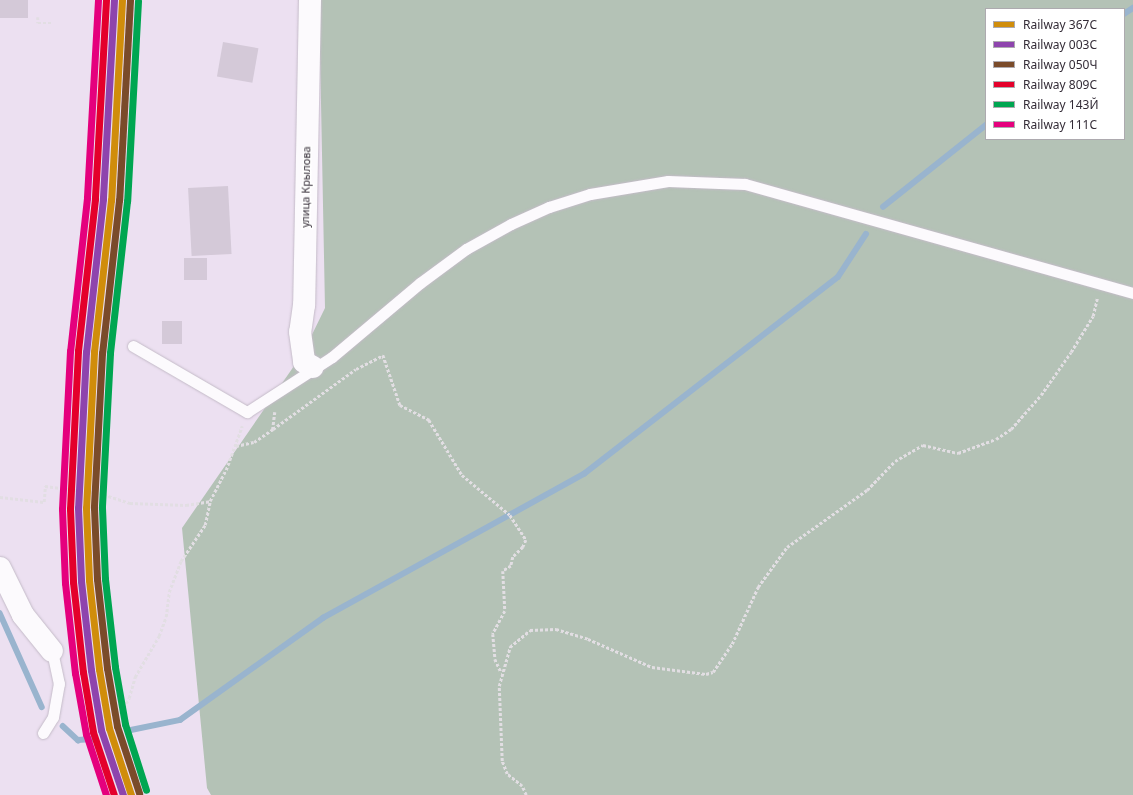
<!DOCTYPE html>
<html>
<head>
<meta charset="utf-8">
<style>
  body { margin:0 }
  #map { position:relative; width:1133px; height:795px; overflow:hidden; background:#ece0f1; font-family:"Noto Sans",sans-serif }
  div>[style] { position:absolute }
  .forest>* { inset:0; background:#b4c2b6 }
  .stream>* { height:5.5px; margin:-2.75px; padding:0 2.75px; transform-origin:2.75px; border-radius:2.75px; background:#99b4ce }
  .building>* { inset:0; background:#d4c9d8; transform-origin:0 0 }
  .path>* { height:2.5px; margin-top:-1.25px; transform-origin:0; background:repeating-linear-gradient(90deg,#e2dee3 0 3px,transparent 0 5px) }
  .roads { filter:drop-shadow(0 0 1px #c4bbc8) drop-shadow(0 0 1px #c4bbc8) }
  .service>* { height:11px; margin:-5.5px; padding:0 5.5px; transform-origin:5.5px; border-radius:5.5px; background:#fcfafd }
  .minor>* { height:22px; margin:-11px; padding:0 11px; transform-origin:11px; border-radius:11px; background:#fcfafd }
  .rail-1>* { height:7px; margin:-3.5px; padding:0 3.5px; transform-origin:3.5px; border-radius:3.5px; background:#d08d0b }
  .rail-2>* { height:7px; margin:-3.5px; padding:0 3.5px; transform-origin:3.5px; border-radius:3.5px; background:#8e44ad }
  .rail-3>* { height:7px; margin:-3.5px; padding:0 3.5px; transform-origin:3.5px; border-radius:3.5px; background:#7a4b2a }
  .rail-4>* { height:7px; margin:-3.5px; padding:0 3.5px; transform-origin:3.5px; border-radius:3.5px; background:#e4002b }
  .rail-5>* { height:7px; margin:-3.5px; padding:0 3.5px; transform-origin:3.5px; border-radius:3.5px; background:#00a651 }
  .rail-6>* { height:7px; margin:-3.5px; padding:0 3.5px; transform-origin:3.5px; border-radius:3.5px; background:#e5007d }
  span { translate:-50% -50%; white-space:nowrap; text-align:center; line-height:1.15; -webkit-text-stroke:3px #fff; paint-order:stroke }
  .street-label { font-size:11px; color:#332b36 }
  .legend { position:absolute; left:985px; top:8px; width:140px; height:132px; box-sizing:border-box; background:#fff; border:1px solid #adaaaf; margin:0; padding:5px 7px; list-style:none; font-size:12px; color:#332b36 }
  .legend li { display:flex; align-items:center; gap:8px; height:20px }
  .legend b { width:20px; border:1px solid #adaaaf }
</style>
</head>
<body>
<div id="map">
  <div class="forest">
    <div style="clip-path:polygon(evenodd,319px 0,1133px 0,1133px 795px,211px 795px,207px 788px,182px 528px,303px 353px,325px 308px,319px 0,986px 9px,1124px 9px,1124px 139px,986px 139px,986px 9px)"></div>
  </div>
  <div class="stream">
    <div style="left:1124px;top:14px;width:11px;rotate:-34deg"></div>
    <div style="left:883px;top:207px;width:132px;rotate:-38.5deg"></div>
    <div style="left:0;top:613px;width:103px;rotate:65.9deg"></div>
    <div style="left:63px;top:726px;width:21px;rotate:43deg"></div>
    <div style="left:78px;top:740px;width:14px;rotate:-4deg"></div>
    <div style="left:131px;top:730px;width:50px;rotate:-11.5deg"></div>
    <div style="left:180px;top:720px;width:176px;rotate:-35.5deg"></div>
    <div style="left:323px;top:618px;width:298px;rotate:-28.9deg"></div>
    <div style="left:584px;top:474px;width:321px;rotate:-37.8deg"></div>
    <div style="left:838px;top:277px;width:51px;rotate:-56.9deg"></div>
  </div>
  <div class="building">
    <div style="left:0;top:0;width:28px;height:18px"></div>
    <div style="left:223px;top:42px;width:36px;height:35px;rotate:10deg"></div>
    <div style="left:228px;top:186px;width:68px;height:40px;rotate:87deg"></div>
    <div style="left:207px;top:258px;width:22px;height:23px;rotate:90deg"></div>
    <div style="left:162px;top:321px;width:20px;height:23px"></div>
  </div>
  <div class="path">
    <div style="left:38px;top:17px;width:6px;rotate:90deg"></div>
    <div style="left:38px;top:23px;width:15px"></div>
    <div style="left:275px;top:412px;width:17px;rotate:97deg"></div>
    <div style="left:273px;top:429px;width:102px;rotate:-35.9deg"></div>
    <div style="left:356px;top:369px;width:30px;rotate:-27deg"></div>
    <div style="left:383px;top:355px;width:53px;rotate:71.2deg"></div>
    <div style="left:400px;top:405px;width:33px;rotate:27deg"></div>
    <div style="left:429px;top:420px;width:64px;rotate:59deg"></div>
    <div style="left:462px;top:475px;width:62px;rotate:39.8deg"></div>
    <div style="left:510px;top:515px;width:30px;rotate:57deg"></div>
    <div style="left:526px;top:540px;width:8px;rotate:113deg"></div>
    <div style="left:523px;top:547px;width:14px;rotate:135deg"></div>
    <div style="left:513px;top:557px;width:9px;rotate:103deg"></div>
    <div style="left:511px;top:566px;width:9px;rotate:148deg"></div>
    <div style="left:503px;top:571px;width:40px;rotate:87.1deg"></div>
    <div style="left:505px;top:611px;width:26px;rotate:118deg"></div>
    <div style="left:493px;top:634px;width:25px;rotate:85deg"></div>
    <div style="left:495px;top:659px;width:14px;rotate:65deg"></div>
    <div style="left:236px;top:446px;width:18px;rotate:-13deg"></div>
    <div style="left:254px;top:442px;width:23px;rotate:-34deg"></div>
    <div style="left:0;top:497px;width:44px;rotate:6.5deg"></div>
    <div style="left:44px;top:502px;width:16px;rotate:-86deg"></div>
    <div style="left:45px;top:486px;width:54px;rotate:7.4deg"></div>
    <div style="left:99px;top:493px;width:33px;rotate:18deg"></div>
    <div style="left:130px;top:503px;width:56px;rotate:2deg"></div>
    <div style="left:186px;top:505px;width:24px;rotate:-9deg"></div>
    <div style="left:97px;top:717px;width:25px;rotate:-12deg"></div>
    <div style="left:121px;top:712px;width:16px;rotate:-60deg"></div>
    <div style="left:129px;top:698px;width:22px;rotate:-74deg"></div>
    <div style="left:135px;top:677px;width:48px;rotate:-59.7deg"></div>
    <div style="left:159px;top:636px;width:20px;rotate:-70deg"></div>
    <div style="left:166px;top:617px;width:25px;rotate:-83deg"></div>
    <div style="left:169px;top:592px;width:33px;rotate:-69deg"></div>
    <div style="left:181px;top:561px;width:43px;rotate:-56.3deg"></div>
    <div style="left:205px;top:525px;width:25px;rotate:-78deg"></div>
    <div style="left:210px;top:501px;width:35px;rotate:-63deg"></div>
    <div style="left:226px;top:470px;width:47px;rotate:-70deg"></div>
    <div style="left:526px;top:795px;width:10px;rotate:-114deg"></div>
    <div style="left:522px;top:786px;width:19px;rotate:-141deg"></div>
    <div style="left:507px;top:774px;width:14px;rotate:-111deg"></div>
    <div style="left:502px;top:761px;width:75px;rotate:-92.3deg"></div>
    <div style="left:499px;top:686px;width:41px;rotate:-74.2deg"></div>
    <div style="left:510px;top:647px;width:26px;rotate:-40deg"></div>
    <div style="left:530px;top:630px;width:26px;rotate:-2deg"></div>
    <div style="left:556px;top:629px;width:34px;rotate:17deg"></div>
    <div style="left:588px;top:639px;width:70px;rotate:23.6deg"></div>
    <div style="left:652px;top:667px;width:54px;rotate:7.4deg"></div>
    <div style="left:706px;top:674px;width:7px;rotate:-16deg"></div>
    <div style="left:713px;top:672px;width:34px;rotate:-56deg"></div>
    <div style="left:732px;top:644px;width:63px;rotate:-65.5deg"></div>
    <div style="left:758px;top:587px;width:49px;rotate:-54.1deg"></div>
    <div style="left:787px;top:547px;width:98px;rotate:-35.5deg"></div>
    <div style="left:867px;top:490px;width:40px;rotate:-46deg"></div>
    <div style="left:895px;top:461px;width:32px;rotate:-30deg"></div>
    <div style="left:923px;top:445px;width:36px;rotate:13deg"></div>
    <div style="left:958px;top:453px;width:40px;rotate:-20.2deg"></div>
    <div style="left:996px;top:439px;width:18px;rotate:-34deg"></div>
    <div style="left:1011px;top:429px;width:45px;rotate:-48.6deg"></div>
    <div style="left:1041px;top:395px;width:52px;rotate:-55.1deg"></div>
    <div style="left:1071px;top:352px;width:42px;rotate:-58.6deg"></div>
    <div style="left:1093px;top:316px;width:18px;rotate:-77deg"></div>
  </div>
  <div class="roads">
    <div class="service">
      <div style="left:133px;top:346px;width:132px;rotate:30.1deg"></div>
      <div style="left:247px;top:412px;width:101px;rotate:-32.9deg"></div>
      <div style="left:332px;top:357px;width:115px;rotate:-40.1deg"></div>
      <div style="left:420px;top:283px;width:57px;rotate:-36.5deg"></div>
      <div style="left:466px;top:249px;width:51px;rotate:-29.1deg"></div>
      <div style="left:511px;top:224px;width:42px;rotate:-24.1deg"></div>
      <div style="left:549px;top:207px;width:43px;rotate:-17.6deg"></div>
      <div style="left:590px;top:194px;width:79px;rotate:-9.5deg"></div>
      <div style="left:668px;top:181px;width:77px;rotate:2.2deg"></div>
      <div style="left:745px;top:184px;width:403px;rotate:15.7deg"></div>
      <div style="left:43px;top:733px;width:19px;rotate:-58deg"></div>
      <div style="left:53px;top:717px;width:34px;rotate:-80deg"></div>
      <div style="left:59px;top:684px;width:34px;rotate:-102deg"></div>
    </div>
    <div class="minor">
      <div style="left:310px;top:0;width:305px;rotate:91.1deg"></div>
      <div style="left:304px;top:305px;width:27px;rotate:98deg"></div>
      <div style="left:300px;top:332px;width:30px;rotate:82deg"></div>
      <div style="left:304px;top:362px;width:10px;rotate:29deg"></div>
      <div style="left:0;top:568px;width:52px;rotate:63.9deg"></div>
      <div style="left:23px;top:615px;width:46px;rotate:51.1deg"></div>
    </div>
  </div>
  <div class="rail-1">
    <div style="left:122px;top:0;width:200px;rotate:93.1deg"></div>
    <div style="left:111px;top:200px;width:153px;rotate:96.4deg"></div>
    <div style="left:94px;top:352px;width:156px;rotate:92.9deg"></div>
    <div style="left:86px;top:508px;width:72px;rotate:87.6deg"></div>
    <div style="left:89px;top:580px;width:90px;rotate:83.6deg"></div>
    <div style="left:99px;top:669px;width:60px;rotate:80.4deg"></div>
    <div style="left:109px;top:728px;width:71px;rotate:71.8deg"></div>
  </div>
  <div class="rail-2">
    <div style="left:114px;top:0;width:199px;rotate:93.2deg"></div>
    <div style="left:103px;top:199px;width:154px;rotate:96.3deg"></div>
    <div style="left:86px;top:352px;width:156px;rotate:92.9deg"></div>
    <div style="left:78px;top:508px;width:73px;rotate:87.6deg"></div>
    <div style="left:81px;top:581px;width:90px;rotate:83.6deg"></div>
    <div style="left:91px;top:670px;width:61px;rotate:80.5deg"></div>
    <div style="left:101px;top:730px;width:69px;rotate:71.3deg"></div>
  </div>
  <div class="rail-3">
    <div style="left:130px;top:0;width:200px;rotate:93.1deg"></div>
    <div style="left:119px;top:200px;width:154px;rotate:96.3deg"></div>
    <div style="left:102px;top:353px;width:155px;rotate:93deg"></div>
    <div style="left:94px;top:508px;width:71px;rotate:87.6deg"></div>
    <div style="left:97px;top:579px;width:90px;rotate:83.6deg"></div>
    <div style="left:107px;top:668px;width:59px;rotate:80.2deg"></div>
    <div style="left:117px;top:726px;width:71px;rotate:71.8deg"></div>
  </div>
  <div class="rail-4">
    <div style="left:106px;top:0;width:199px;rotate:93.2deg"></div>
    <div style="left:95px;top:199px;width:153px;rotate:96.4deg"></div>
    <div style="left:78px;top:351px;width:158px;rotate:92.9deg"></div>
    <div style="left:70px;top:509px;width:73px;rotate:87.6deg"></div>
    <div style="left:73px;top:582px;width:91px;rotate:83.7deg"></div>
    <div style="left:83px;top:672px;width:61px;rotate:80.5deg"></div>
    <div style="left:93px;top:732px;width:66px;rotate:71.6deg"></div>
  </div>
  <div class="rail-5">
    <div style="left:138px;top:1px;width:200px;rotate:93.1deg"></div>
    <div style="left:127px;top:201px;width:153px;rotate:96.4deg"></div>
    <div style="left:110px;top:353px;width:155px;rotate:93deg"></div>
    <div style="left:102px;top:508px;width:71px;rotate:87.6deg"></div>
    <div style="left:105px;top:579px;width:89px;rotate:83.5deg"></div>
    <div style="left:115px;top:667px;width:58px;rotate:80deg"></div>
    <div style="left:125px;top:724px;width:69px;rotate:72.3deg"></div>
  </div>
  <div class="rail-6">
    <div style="left:98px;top:0;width:198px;rotate:93.2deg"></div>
    <div style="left:87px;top:198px;width:154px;rotate:96.3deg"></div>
    <div style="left:70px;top:351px;width:158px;rotate:92.9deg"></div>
    <div style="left:62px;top:509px;width:74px;rotate:87.7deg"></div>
    <div style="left:65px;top:583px;width:91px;rotate:83.7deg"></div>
    <div style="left:75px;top:673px;width:62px;rotate:79.8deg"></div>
    <div style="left:86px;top:734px;width:64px;rotate:71.8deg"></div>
  </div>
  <div class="street-label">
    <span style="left:306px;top:187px;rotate:-89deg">улица Крылова</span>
  </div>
  <ul class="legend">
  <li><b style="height:5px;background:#d08d0b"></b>Railway 367С</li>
  <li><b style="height:5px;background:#8e44ad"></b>Railway 003С</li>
  <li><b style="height:5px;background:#7a4b2a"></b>Railway 050Ч</li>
  <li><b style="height:5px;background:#e4002b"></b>Railway 809С</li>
  <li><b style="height:5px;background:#00a651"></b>Railway 143Й</li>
  <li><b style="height:5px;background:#e5007d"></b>Railway 111С</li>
  </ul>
</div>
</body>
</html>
